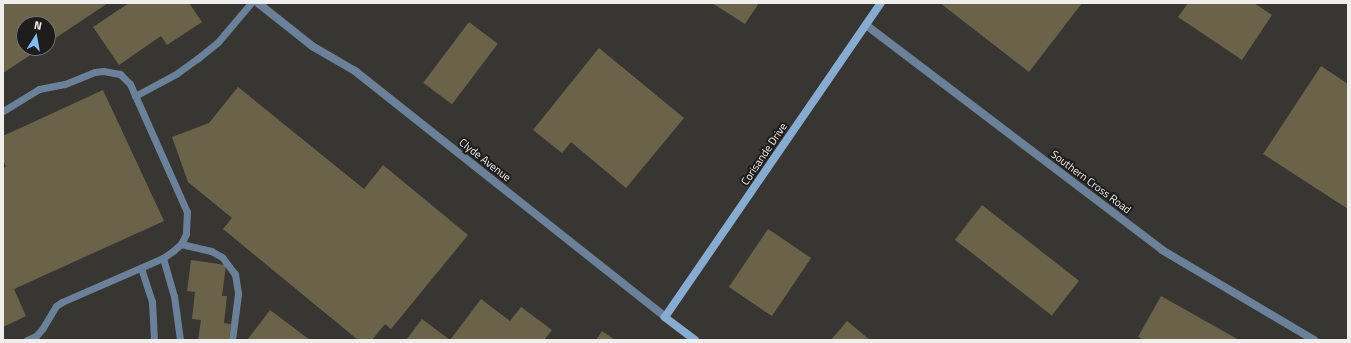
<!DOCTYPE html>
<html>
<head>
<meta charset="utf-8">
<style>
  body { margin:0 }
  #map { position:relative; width:1351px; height:343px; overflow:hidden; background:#373632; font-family:"Titillium Web",sans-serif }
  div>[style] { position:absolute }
  .building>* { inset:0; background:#6b6349; transform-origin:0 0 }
  .lane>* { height:7px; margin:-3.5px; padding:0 3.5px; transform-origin:3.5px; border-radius:3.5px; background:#6b8199 }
  .street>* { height:8px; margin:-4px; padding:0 4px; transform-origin:4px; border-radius:4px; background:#6b8199 }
  .secondary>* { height:8px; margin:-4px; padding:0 4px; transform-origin:4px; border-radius:4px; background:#88abd2 }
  span { translate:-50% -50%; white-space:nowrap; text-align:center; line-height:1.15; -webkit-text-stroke:4px #1e1d1c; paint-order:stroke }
  .street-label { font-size:11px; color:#efeeec }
  .frame { position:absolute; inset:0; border:4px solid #efeeec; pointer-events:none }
  .north { position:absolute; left:16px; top:16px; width:40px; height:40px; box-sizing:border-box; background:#1e1d1c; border:1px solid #72716f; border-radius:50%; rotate:11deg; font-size:11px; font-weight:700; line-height:16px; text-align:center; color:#efeeec }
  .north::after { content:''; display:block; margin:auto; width:14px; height:18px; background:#82bcfa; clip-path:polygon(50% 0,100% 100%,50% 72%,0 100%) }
</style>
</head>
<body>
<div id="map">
  <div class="building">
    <div style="clip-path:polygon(3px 3px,108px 3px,48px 43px,48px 24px,24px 24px,24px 48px,41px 48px,3px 73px)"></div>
    <div style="clip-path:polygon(129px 3px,189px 3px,202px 22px,167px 45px,161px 36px,119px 65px,93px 27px)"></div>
    <div style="clip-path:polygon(712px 3px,759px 3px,745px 24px)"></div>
    <div style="clip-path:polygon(940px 3px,1082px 3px,1029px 72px)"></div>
    <div style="clip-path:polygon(1188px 3px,1254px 3px,1272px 15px,1242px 60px,1178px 17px)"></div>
    <div style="left:469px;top:22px;width:36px;height:76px;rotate:37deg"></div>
    <div style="clip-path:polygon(599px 48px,684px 118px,626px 188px,571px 142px,562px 153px,533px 130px)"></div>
    <div style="clip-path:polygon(1321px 66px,1348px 84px,1348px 209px,1263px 154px)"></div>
    <div style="clip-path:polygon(238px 87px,364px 189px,383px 165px,468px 235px,391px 329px,385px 324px,372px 340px,358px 340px,223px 229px,232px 218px,188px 182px,172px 137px,209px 123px)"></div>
    <div style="clip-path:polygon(103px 90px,164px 221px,14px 289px,26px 316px,3px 327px,3px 168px,6px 167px,3px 160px,3px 136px)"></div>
    <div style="left:982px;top:205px;width:123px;height:44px;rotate:38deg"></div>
    <div style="left:768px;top:229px;width:52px;height:70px;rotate:34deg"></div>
    <div style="clip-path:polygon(191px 260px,226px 265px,222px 296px,227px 296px,224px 323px,231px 324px,229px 340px,198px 340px,201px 320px,192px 319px,195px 292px,187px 291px)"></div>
    <div style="clip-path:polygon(1161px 296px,1239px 340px,1144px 340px,1138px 337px)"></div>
    <div style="clip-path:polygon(481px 299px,510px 321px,521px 307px,552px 330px,544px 340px,406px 340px,422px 319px,450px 340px)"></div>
    <div style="clip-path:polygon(270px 310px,310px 340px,250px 340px,248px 339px)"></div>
    <div style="clip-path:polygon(847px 321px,870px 340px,831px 340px)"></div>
    <div style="clip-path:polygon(602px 331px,615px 340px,596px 340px)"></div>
  </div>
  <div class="lane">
    <div style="left:135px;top:96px;width:47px;rotate:-28.2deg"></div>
    <div style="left:176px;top:74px;width:26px;rotate:-36deg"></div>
    <div style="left:197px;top:59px;width:27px;rotate:-39deg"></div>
    <div style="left:218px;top:42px;width:51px;rotate:-49.8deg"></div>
    <div style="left:3px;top:111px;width:42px;rotate:-31.4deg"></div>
    <div style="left:39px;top:89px;width:26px;rotate:-11deg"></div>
    <div style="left:65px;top:84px;width:32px;rotate:-22deg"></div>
    <div style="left:95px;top:72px;width:8px;rotate:-7deg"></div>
    <div style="left:103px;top:71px;width:17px;rotate:10deg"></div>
    <div style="left:120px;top:74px;width:14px;rotate:45deg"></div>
    <div style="left:130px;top:84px;width:140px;rotate:66deg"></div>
    <div style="left:187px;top:212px;width:22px;rotate:93deg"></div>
    <div style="left:186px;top:234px;width:11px;rotate:117deg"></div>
    <div style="left:181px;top:244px;width:11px;rotate:139deg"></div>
    <div style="left:173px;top:251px;width:12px;rotate:145deg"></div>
    <div style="left:163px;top:258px;width:110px;rotate:156.5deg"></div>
    <div style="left:62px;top:302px;width:7px;rotate:146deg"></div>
    <div style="left:56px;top:306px;width:26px;rotate:121deg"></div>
    <div style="left:43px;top:328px;width:11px;rotate:131deg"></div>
    <div style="left:36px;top:336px;width:10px;rotate:156deg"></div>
    <div style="left:181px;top:244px;width:31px;rotate:13deg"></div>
    <div style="left:211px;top:251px;width:13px;rotate:29deg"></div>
    <div style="left:222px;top:257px;width:21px;rotate:53deg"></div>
    <div style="left:235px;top:274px;width:20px;rotate:81deg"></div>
    <div style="left:238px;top:294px;width:46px;rotate:97.4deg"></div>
    <div style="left:163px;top:258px;width:40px;rotate:74deg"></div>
    <div style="left:174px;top:296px;width:44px;rotate:82.2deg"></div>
    <div style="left:141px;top:268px;width:36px;rotate:72deg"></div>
    <div style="left:152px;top:302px;width:38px;rotate:87deg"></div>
  </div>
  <div class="street">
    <div style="left:258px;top:3px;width:69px;rotate:38.5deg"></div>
    <div style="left:312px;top:46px;width:50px;rotate:30.2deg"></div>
    <div style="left:355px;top:71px;width:396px;rotate:38.4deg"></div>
    <div style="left:866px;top:25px;width:372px;rotate:37.2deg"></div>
    <div style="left:1162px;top:250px;width:177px;rotate:30.6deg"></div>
  </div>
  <div class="secondary">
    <div style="left:695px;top:340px;width:38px;rotate:-143deg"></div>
    <div style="left:665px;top:317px;width:381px;rotate:-55.5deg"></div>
  </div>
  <div class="street-label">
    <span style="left:764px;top:154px;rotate:-56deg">Corisande Drive</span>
    <span style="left:485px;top:160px;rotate:38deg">Clyde Avenue</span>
    <span style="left:1091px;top:182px;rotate:37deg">Southern Cross Road</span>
  </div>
  <div class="frame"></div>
  <div class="north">N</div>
</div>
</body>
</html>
